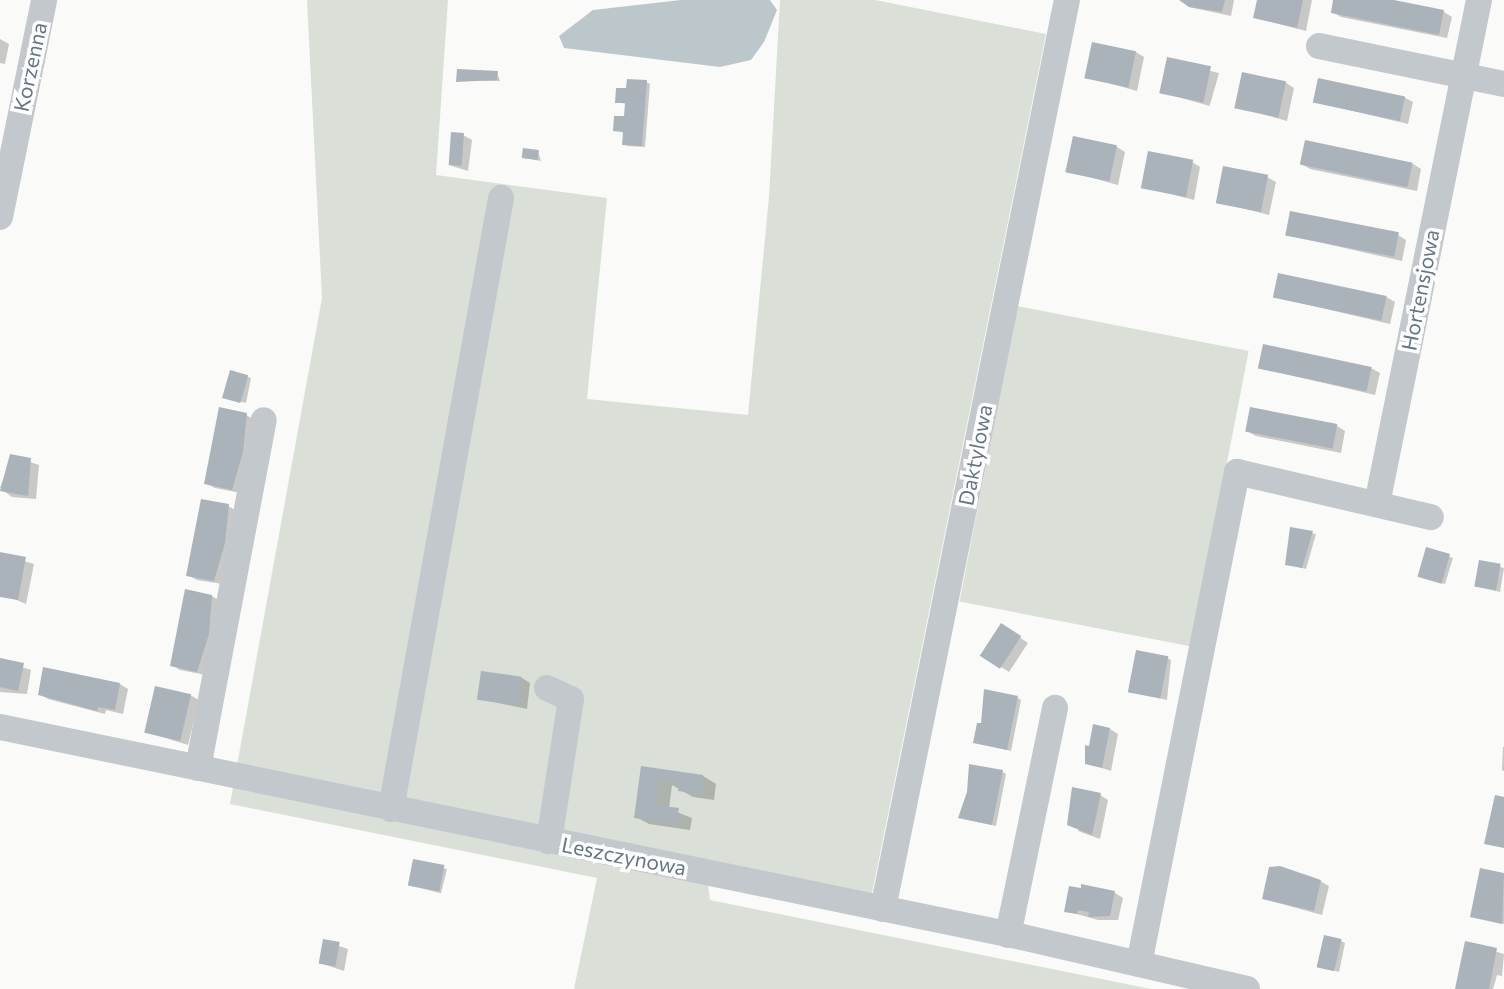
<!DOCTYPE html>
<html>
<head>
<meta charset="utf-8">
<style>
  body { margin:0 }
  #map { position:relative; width:1504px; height:989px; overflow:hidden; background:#fafaf8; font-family:Commissioner,sans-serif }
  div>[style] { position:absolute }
  .green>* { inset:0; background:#dadfd7; transform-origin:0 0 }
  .water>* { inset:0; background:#bbc7cb }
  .shadow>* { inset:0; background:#0003; transform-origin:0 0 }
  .building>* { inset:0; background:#aab3b9; transform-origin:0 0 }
  .minor>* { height:26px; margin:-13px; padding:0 13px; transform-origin:13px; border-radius:13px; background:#c3c8cc }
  span { translate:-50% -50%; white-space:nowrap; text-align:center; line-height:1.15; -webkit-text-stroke:7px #fff; paint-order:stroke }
  .street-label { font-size:21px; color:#657683 }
</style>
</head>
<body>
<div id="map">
  <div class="green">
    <div style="clip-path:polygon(307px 0,448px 0,436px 175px,607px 198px,587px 399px,748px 415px,769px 197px,780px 0,875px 0,1046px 34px,872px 893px,705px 860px,710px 900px,1151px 989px,574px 989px,597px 878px,230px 804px,322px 298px)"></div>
    <div style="left:1017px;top:306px;width:236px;height:301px;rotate:11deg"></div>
  </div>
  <div class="water">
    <div style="clip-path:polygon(681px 0,770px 0,777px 10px,764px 42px,751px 60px,720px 67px,564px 48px,559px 36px,593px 10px)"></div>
  </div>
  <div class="shadow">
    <div style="clip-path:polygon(1181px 0,1234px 0,1231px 16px,1189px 7px)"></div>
    <div style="clip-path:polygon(1259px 0,1312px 0,1306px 31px,1255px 18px)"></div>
    <div style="clip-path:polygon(1335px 0,1386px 0,1444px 12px,1452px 17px,1447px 38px,1341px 17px,1333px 12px)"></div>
    <div style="clip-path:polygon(0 39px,9px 44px,5px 64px,0 63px)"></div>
    <div style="clip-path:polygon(1136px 52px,1144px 57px,1137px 91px,1087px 77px)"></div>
    <div style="left:1169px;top:59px;width:52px;height:34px;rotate:16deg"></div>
    <div style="clip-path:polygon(497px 73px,500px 81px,458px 81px)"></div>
    <div style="clip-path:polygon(646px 82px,650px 84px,645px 147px,627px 146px,625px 133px,615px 130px,626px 118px,627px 104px,616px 102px,628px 90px)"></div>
    <div style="clip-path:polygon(1286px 83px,1294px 88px,1287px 121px,1237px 107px)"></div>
    <div style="clip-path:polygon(1404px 97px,1413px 102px,1408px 124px,1315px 102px)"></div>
    <div style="clip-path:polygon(463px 135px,472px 140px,468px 171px,449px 165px)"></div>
    <div style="clip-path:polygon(1306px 142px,1413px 164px,1421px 169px,1417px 191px,1310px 169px,1302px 164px)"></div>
    <div style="clip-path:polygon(1117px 147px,1125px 152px,1118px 185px,1068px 171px)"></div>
    <div style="clip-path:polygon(538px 151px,541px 161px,524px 158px)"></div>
    <div style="clip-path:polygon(1192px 162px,1200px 167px,1194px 200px,1143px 187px)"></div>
    <div style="clip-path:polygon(1267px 177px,1276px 182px,1269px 215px,1218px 202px)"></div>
    <div style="clip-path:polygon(1287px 235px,1398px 235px,1406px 240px,1402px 261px)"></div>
    <div style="clip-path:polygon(1275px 297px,1386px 297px,1395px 302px,1390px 324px)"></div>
    <div style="clip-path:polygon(1260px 368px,1371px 368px,1380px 373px,1375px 395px)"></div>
    <div style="clip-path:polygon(232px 372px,251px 378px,246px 403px,229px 399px)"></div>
    <div style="clip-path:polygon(1252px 409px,1337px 426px,1345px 431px,1341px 453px,1256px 436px,1247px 431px)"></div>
    <div style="clip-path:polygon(246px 415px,255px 420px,241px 493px,215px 488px,206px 483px)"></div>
    <div style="clip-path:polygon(12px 456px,39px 465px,36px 499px,12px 497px,0 488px)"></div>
    <div style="clip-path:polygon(228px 506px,237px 511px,222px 584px,197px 580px,188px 575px)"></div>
    <div style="clip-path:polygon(1292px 529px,1316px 534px,1306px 569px,1287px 564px)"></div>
    <div style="clip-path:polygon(1427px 549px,1453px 558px,1445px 584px,1423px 578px)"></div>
    <div style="clip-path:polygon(0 554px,34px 564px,26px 604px,0 593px)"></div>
    <div style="clip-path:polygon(1480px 562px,1504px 568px,1500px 592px,1476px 586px)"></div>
    <div style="clip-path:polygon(212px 596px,220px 601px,206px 675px,180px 670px,172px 665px)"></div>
    <div style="clip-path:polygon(1009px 630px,1028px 643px,1009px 672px,982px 655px)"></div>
    <div style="clip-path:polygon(1167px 658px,1171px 660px,1167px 700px,1129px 691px)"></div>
    <div style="clip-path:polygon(0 660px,31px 670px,27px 694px,0 692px)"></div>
    <div style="clip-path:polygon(45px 669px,120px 684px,128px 689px,123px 714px,106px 710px,105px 714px,48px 699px,40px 694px)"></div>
    <div style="clip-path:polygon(522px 678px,530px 683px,527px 709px,479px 699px)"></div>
    <div style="clip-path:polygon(190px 695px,199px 700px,188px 745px,146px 732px)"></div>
    <div style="clip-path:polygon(1018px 698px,1021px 700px,1011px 751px,975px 742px)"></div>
    <div style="clip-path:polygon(1110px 729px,1118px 734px,1111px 771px,1087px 763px,1090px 748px)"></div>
    <div style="clip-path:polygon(1503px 747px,1504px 747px,1504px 771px,1502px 770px)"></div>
    <div style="clip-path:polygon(642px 768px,703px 776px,716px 784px,714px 800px,693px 797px,672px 785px,669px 809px,692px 818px,690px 830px,649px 824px,636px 817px)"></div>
    <div style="clip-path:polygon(1003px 772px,1006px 774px,996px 826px,963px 819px)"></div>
    <div style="clip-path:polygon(1100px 795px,1108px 800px,1100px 839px,1078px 831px)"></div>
    <div style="left:415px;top:861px;width:33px;height:25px;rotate:14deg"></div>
    <div style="clip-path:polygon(1481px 870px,1504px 875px,1504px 924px,1472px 916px)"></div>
    <div style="clip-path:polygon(1320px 881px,1329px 886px,1322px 915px,1264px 899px)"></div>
    <div style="clip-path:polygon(1115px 893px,1123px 898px,1118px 920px,1098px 920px,1066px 911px)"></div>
    <div style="clip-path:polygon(324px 941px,348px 949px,344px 971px,320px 963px)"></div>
    <div style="clip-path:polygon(1341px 941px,1345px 943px,1339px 972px,1319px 966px)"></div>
    <div style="clip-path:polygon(1466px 943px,1504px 954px,1502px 976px,1497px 975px,1493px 989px,1456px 989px)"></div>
  </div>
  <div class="building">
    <div style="clip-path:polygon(1179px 0,1225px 0,1222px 12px,1189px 7px)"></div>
    <div style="clip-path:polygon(1257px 0,1303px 0,1297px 28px,1253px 18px)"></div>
    <div style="clip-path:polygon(1333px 0,1394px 0,1444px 10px,1439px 35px,1331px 13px)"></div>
    <div style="left:1092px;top:42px;width:45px;height:37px;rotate:12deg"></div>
    <div style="left:1167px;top:57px;width:45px;height:37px;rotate:12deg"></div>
    <div style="clip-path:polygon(457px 69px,498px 71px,497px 80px,456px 82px)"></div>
    <div style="left:1242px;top:72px;width:45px;height:37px;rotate:12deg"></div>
    <div style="left:1318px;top:78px;width:89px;height:25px;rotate:12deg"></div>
    <div style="clip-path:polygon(627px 79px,647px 80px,642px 146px,622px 145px,623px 132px,613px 131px,614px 116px,624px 116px,625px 103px,615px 103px,616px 88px,626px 88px)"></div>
    <div style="left:451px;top:132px;width:13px;height:33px;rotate:4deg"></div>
    <div style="left:1073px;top:136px;width:45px;height:37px;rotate:12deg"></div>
    <div style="left:1305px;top:140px;width:110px;height:25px;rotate:12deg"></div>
    <div style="left:523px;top:148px;width:16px;height:10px;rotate:7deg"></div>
    <div style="left:1148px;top:151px;width:46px;height:38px;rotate:11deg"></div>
    <div style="left:1223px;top:166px;width:46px;height:38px;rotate:11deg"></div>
    <div style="left:1290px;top:211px;width:111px;height:25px;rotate:11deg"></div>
    <div style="left:1278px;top:273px;width:111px;height:25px;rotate:12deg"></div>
    <div style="left:1263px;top:344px;width:111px;height:25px;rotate:12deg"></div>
    <div style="left:230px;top:370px;width:19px;height:29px;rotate:16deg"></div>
    <div style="clip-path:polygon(219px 407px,247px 413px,243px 452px,232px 490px,204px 484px)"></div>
    <div style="left:1250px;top:407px;width:89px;height:25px;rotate:11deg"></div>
    <div style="clip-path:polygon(10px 454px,31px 458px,28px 496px,0 491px)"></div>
    <div style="clip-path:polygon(201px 499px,229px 504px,225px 543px,214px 581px,186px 576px)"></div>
    <div style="clip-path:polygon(1290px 527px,1313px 531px,1302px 568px,1285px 565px)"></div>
    <div style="left:1426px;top:547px;width:25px;height:31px;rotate:16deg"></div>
    <div style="clip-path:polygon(0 552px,26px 557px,18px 600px,0 597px)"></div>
    <div style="left:1479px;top:560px;width:22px;height:27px;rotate:10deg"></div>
    <div style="clip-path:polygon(185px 589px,212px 595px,209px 634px,197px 672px,170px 666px)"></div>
    <div style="left:1001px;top:623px;width:24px;height:39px;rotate:33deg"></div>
    <div style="left:1136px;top:650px;width:33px;height:43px;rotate:11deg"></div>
    <div style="clip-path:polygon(0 658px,24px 663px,18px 691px,0 687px)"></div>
    <div style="clip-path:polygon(43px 667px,120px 683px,115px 710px,98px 707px,97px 711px,38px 695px)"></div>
    <div style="left:481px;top:671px;width:41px;height:29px;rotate:8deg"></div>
    <div style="left:155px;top:686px;width:37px;height:48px;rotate:13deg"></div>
    <div style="clip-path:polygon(984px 689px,1018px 696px,1007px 750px,973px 743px,977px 723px,981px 723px)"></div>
    <div style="clip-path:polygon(1093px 724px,1110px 728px,1102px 768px,1085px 764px,1085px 745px,1089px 746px)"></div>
    <div style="clip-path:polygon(969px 764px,1003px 770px,992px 825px,958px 818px,967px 792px)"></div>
    <div style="clip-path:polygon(641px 766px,703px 775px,701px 794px,678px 791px,679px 781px,659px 778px,656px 805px,679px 808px,677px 824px,634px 818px)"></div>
    <div style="clip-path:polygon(1072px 787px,1101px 793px,1092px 835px,1067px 825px)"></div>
    <div style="clip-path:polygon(1495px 795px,1504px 797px,1504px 848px,1484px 844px)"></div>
    <div style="left:413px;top:859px;width:32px;height:27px;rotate:11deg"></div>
    <div style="clip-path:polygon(1280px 866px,1321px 880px,1314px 911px,1262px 899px,1269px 867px)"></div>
    <div style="clip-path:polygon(1480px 868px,1504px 873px,1502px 924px,1470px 917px)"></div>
    <div style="clip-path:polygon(1081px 884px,1115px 891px,1110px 916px,1088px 917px,1089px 912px,1078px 910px,1077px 914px,1064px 912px,1069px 886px,1081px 888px)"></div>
    <div style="left:1324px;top:935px;width:18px;height:33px;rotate:13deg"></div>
    <div style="left:323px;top:939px;width:17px;height:25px;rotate:10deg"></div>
    <div style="clip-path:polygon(1465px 941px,1497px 948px,1489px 989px,1455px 989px)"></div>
  </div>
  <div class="minor">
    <div style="left:1319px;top:46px;width:189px;rotate:11.6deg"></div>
    <div style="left:0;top:217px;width:221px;rotate:-78.5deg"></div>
    <div style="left:1377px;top:504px;width:514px;rotate:-78.56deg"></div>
    <div style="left:547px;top:688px;width:26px;rotate:25deg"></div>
    <div style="left:571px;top:699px;width:144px;rotate:98.8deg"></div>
    <div style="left:0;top:727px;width:1043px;rotate:11.61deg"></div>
    <div style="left:1022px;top:937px;width:231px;rotate:13deg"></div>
    <div style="left:198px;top:768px;width:354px;rotate:-79.3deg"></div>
    <div style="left:391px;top:809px;width:621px;rotate:-79.79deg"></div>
    <div style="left:883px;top:909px;width:927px;rotate:-78.56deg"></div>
    <div style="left:1008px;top:935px;width:232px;rotate:-78.3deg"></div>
    <div style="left:1139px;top:964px;width:502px;rotate:-78.73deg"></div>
    <div style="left:1237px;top:472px;width:199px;rotate:13.1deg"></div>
  </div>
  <div class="street-label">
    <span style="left:30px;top:67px;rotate:-78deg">Korzenna</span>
    <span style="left:1420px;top:290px;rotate:-79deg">Hortensjowa</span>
    <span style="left:975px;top:455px;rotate:-79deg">Daktylowa</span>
    <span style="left:624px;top:856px;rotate:11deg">Leszczynowa</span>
  </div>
</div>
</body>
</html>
